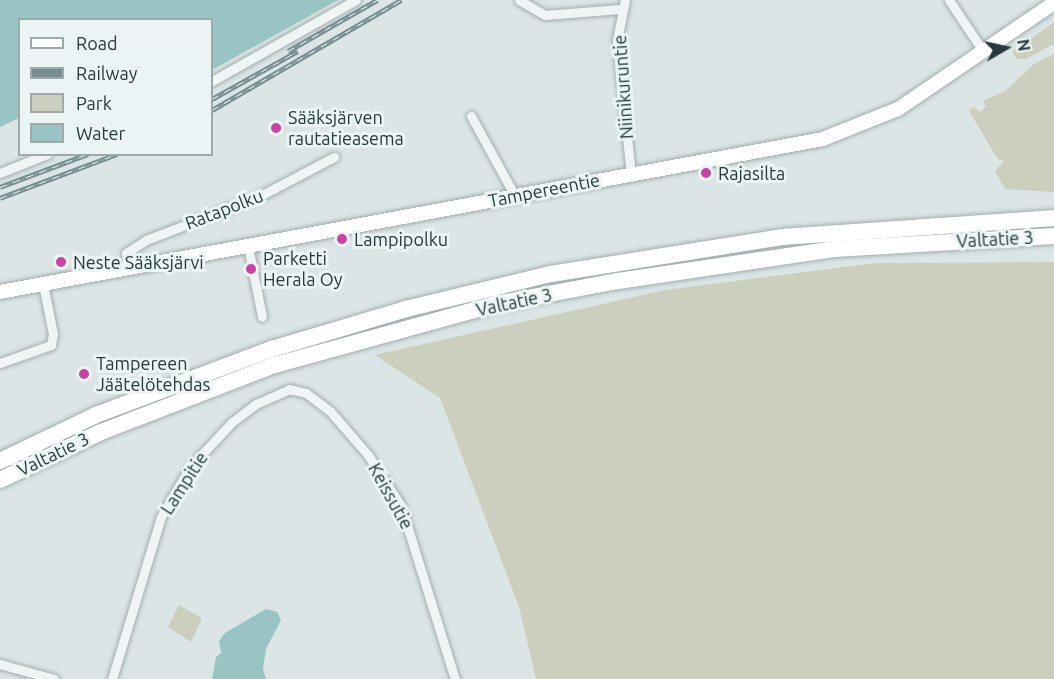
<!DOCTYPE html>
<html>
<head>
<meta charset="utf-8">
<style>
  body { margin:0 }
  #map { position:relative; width:1054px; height:679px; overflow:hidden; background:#dce5e6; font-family:Ubuntu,sans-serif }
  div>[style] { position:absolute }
  .green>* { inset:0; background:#cccfbd }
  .water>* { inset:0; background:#98c5c3 }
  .roads { filter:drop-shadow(0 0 2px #a2aeaf) drop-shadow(0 0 2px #a2aeaf) }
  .minor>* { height:9px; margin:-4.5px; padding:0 4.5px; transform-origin:4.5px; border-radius:4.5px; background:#eff4f4 }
  .secondary>* { height:14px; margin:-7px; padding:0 7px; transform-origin:7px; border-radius:7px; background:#fff }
  .motorway>* { height:16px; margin:-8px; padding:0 8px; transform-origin:8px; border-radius:8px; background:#fff }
  .rail>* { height:4.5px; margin-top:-2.25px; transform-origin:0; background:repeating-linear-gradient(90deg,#ebf4f4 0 7px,#768d8f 0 14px); box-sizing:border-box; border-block:2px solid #768d8f }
  .dots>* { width:16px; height:16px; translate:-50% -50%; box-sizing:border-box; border:3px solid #ebf4f4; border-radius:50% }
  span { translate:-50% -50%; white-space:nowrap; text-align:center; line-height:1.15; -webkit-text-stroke:6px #ebf4f4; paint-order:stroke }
  .street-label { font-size:18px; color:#263a3b }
  .poi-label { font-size:18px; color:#263a3b }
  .left { translate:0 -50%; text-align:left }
  .legend { position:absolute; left:18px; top:18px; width:195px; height:138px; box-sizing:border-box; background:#ebf4f4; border:2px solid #9caaaa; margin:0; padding:8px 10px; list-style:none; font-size:18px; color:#263a3b }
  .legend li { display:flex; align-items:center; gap:12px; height:30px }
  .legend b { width:30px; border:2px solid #9caaaa }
  .north { position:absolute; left:976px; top:18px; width:60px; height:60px; -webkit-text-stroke:4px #ebf4f4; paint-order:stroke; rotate:81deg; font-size:16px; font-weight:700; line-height:24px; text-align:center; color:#263a3b }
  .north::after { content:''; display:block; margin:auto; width:21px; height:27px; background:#263a3b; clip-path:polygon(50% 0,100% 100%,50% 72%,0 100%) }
</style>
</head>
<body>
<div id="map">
  <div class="green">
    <div style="clip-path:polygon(1054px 22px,1054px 44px,1026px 59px,1017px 59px,1012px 52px)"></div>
    <div style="clip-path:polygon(1054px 54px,1054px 192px,1005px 189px,995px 171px,1004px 161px,997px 158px,969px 111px,974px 107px,979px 112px,986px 107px,983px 101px,1005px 91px,1034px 64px)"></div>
    <div style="clip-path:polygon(1054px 262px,1054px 679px,536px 679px,519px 607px,440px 398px,375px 355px,665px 290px,876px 263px)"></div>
    <div style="clip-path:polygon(179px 605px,202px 618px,191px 642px,168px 627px)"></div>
  </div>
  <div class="water">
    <div style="clip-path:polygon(0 0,338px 0,212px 70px,212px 20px,20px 20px,19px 118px,0 127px)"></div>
    <div style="clip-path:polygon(266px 609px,277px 612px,281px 620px,266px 649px,263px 669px,266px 679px,212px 679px,216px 657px,221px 653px,219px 641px,225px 633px)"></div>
  </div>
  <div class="roads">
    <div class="minor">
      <div style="left:519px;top:0;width:30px;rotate:30deg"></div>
      <div style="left:545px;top:15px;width:75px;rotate:-4.6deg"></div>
      <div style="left:625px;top:0;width:41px;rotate:101.3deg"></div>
      <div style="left:617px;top:40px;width:136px;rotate:84.1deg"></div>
      <div style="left:949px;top:0;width:61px;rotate:56.3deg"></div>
      <div style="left:212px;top:81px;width:165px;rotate:-29.4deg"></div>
      <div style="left:471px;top:116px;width:91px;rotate:61.2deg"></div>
      <div style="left:0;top:173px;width:51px;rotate:-22deg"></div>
      <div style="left:248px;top:246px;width:72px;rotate:78.8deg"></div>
      <div style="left:128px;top:268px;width:15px;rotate:-98deg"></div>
      <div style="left:126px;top:253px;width:24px;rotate:-33deg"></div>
      <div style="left:146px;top:240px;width:122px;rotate:-21.1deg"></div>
      <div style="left:260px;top:196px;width:84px;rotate:-27.8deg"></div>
      <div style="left:0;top:363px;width:54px;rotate:-19.4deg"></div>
      <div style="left:51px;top:345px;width:11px;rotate:-80deg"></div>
      <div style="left:53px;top:334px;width:51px;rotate:-101.3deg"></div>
      <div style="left:0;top:664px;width:56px;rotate:15.5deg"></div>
      <div style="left:112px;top:679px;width:169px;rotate:-73.2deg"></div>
      <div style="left:161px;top:517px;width:32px;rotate:-60deg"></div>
      <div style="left:177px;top:489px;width:27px;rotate:-59deg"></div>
      <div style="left:191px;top:466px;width:60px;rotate:-47deg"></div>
      <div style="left:232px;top:422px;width:30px;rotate:-37deg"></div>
      <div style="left:256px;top:404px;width:36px;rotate:-24deg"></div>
      <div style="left:289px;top:389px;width:17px;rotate:13deg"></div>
      <div style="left:306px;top:393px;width:30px;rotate:37deg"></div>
      <div style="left:330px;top:411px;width:58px;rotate:49.2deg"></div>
      <div style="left:368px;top:455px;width:61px;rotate:57.1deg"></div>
      <div style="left:401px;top:506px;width:181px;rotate:72.7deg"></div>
    </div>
    <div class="secondary">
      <div style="left:0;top:292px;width:837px;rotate:-10.53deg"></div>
      <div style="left:823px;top:139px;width:81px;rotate:-21.8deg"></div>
      <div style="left:898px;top:109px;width:189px;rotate:-34.2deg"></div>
    </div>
    <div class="motorway">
      <div style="left:0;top:461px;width:106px;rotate:-25.6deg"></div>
      <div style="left:96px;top:415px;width:188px;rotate:-20.6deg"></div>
      <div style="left:272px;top:349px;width:140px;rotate:-16.6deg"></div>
      <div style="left:406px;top:309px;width:149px;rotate:-13.6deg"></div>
      <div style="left:551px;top:274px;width:235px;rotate:-9.1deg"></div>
      <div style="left:783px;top:237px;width:272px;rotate:-4deg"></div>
      <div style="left:0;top:480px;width:112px;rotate:-25.4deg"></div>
      <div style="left:101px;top:432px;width:186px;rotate:-21.1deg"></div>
      <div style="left:275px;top:365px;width:229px;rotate:-15.4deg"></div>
      <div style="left:496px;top:304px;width:124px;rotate:-10.7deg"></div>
      <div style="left:618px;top:281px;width:218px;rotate:-8.4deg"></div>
      <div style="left:834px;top:249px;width:220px;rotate:-3.4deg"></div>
    </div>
  </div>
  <div class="rail">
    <div style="left:288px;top:51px;width:103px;rotate:-29.8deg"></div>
    <div style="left:212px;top:99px;width:98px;rotate:-29.2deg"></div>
    <div style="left:212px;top:110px;width:219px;rotate:-30.2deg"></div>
    <div style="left:0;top:187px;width:94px;rotate:-20.6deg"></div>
    <div style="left:0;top:198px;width:125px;rotate:-20.6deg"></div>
  </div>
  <div class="dots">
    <div style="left:276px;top:128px;background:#c943a3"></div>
    <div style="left:706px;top:173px;background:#c943a3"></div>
    <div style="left:342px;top:239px;background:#c943a3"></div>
    <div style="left:61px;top:262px;background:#c943a3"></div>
    <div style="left:251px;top:269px;background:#c943a3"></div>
    <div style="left:84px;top:374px;background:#c943a3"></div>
  </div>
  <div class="street-label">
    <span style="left:623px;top:87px;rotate:-94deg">Niinikuruntie</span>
    <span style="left:544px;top:190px;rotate:-11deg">Tampereentie</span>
    <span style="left:224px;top:209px;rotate:-21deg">Ratapolku</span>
    <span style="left:995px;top:239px;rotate:-3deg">Valtatie 3</span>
    <span style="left:514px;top:302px;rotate:-12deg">Valtatie 3</span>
    <span style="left:53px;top:454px;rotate:-26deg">Valtatie 3</span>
    <span style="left:184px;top:483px;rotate:-57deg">Lampitie</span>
    <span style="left:391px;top:496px;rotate:61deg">Keissutie</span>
  </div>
  <div class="poi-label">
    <span class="left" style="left:288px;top:128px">Sääksjärven<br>rautatieasema</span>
    <span class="left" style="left:718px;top:173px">Rajasilta</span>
    <span class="left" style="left:354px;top:239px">Lampipolku</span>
    <span class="left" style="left:263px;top:269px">Parketti<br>Herala Oy</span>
    <span class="left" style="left:73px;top:262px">Neste Sääksjärvi</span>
    <span class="left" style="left:96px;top:374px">Tampereen<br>Jäätelötehdas</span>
  </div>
  <ul class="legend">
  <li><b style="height:8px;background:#fff"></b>Road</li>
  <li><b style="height:8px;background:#768d8f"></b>Railway</li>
  <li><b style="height:16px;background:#cccfbd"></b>Park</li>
  <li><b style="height:16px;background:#98c5c3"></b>Water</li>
  </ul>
  <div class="north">N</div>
</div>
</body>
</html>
